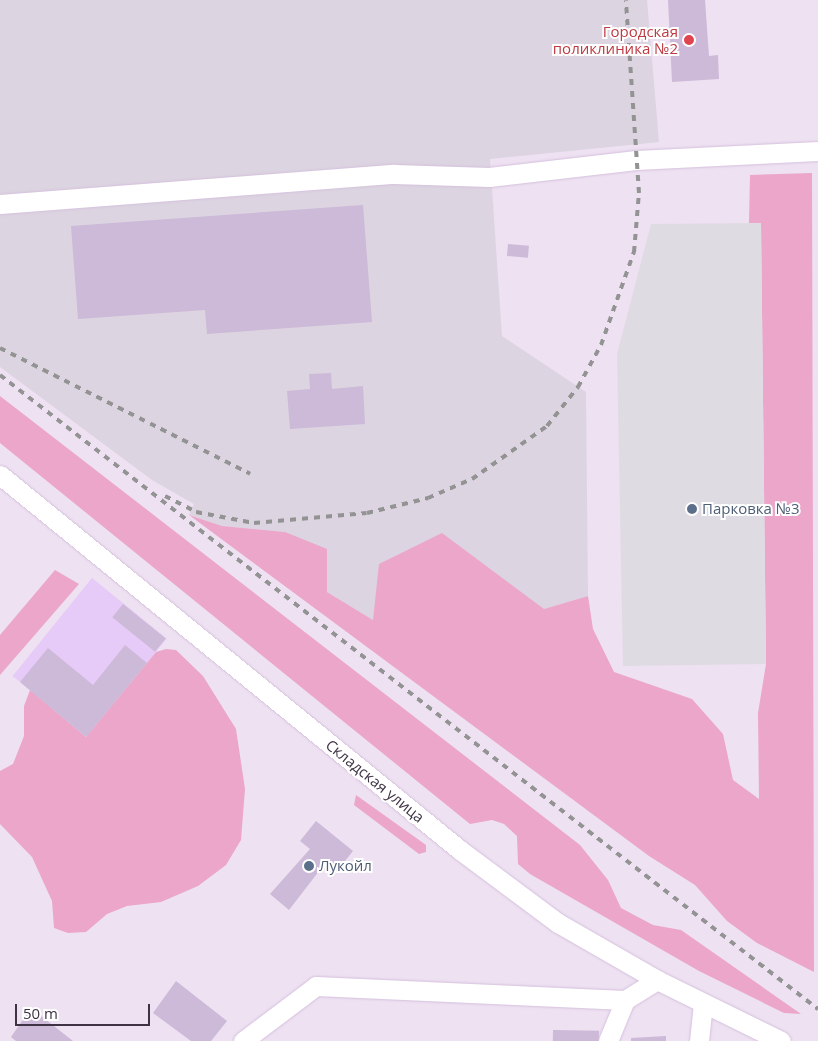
<!DOCTYPE html>
<html>
<head>
<meta charset="utf-8">
<style>
  body { margin:0 }
  #map { position:relative; width:818px; height:1041px; overflow:hidden; background:#eee1f2; font-family:"Open Sans",sans-serif }
  div>[style] { position:absolute }
  .commercial>* { inset:0; background:#e6caf7; transform-origin:0 0 }
  .industrial>* { inset:0; background:#dcd4e1 }
  .green>* { inset:0; background:#eba6c9 }
  .parking>* { inset:0; background:#dfdbe2 }
  .building>* { inset:0; background:#cdb9d8; transform-origin:0 0 }
  .roads { filter:drop-shadow(0 0 1px #d4c0dc) drop-shadow(0 0 1px #d4c0dc) }
  .minor>* { height:19px; margin:-9.5px; padding:0 9.5px; transform-origin:9.5px; border-radius:9.5px; background:#fff }
  .rail>* { height:4px; margin-top:-2px; transform-origin:0; background:repeating-linear-gradient(90deg,#939393 0 6px,transparent 0 12px) }
  .dots>* { width:14px; height:14px; translate:-50% -50%; box-sizing:border-box; border:2px solid #fff; border-radius:50% }
  span { translate:-50% -50%; white-space:nowrap; text-align:center; line-height:1.15; -webkit-text-stroke:4px #fff; paint-order:stroke }
  .health-label { font-size:15px; color:#be3a42 }
  .right { translate:-100% -50%; text-align:right }
  .service-label { font-size:15px; color:#4e5e75 }
  .left { translate:0 -50%; text-align:left }
  .street-label { font-size:15px; color:#3e3244 }
  .scale { position:absolute; left:15px; top:1004px; width:135px; height:22px; box-sizing:border-box; border:2px solid #3e3244; border-top:0; padding-left:6px; font-size:15px; line-height:18px; white-space:nowrap; color:#3e3244; -webkit-text-stroke:4px #fff; paint-order:stroke }
</style>
</head>
<body>
<div id="map">
  <div class="commercial">
    <div style="left:92px;top:578px;width:96px;height:126px;rotate:39deg"></div>
  </div>
  <div class="industrial">
    <div style="clip-path:polygon(0 0,647px 0,659px 142px,490px 159px,502px 336px,586px 392px,588px 596px,544px 609px,373px 620px,327px 592px,285px 532px,222px 526px,189px 515px,194px 504px,152px 480px,0 367px)"></div>
  </div>
  <div class="green">
    <div style="clip-path:polygon(812px 173px,814px 972px,757px 943px,727px 921px,695px 885px,649px 856px,189px 515px,222px 526px,285px 532px,327px 549px,327px 592px,373px 620px,379px 564px,442px 533px,544px 609px,588px 596px,593px 629px,614px 672px,692px 699px,723px 734px,733px 780px,759px 799px,758px 713px,766px 664px,761px 223px,749px 223px,750px 175px)"></div>
    <div style="clip-path:polygon(0 396px,580px 845px,608px 880px,621px 908px,653px 925px,681px 930px,801px 1014px,784px 1013px,699px 971px,530px 874px,518px 864px,517px 836px,504px 824px,492px 820px,470px 824px,0 443px)"></div>
    <div style="clip-path:polygon(55px 570px,79px 584px,0 675px,0 635px)"></div>
    <div style="clip-path:polygon(166px 649px,176px 650px,203px 676px,236px 729px,245px 789px,241px 840px,226px 865px,198px 886px,161px 902px,127px 906px,107px 914px,86px 932px,68px 933px,54px 928px,52px 901px,32px 857px,0 824px,0 771px,13px 764px,24px 736px,24px 706px,30px 690px,86px 737px,156px 652px)"></div>
    <div style="clip-path:polygon(356px 795px,426px 845px,426px 852px,419px 854px,354px 805px)"></div>
  </div>
  <div class="parking">
    <div style="clip-path:polygon(761px 223px,766px 664px,623px 666px,617px 354px,651px 224px)"></div>
  </div>
  <div class="building">
    <div style="clip-path:polygon(668px 0,705px 0,709px 56px,718px 55px,719px 79px,672px 82px)"></div>
    <div style="clip-path:polygon(363px 205px,372px 322px,207px 334px,205px 310px,78px 319px,71px 226px)"></div>
    <div style="left:508px;top:244px;width:21px;height:12px;rotate:5deg"></div>
    <div style="clip-path:polygon(331px 373px,332px 389px,363px 386px,365px 424px,290px 429px,287px 391px,310px 389px,309px 374px)"></div>
    <div style="left:123px;top:604px;width:55px;height:17px;rotate:39deg"></div>
    <div style="clip-path:polygon(125px 645px,147px 663px,86px 737px,20px 682px,48px 648px,93px 685px)"></div>
    <div style="clip-path:polygon(316px 821px,353px 851px,337px 871px,326px 862px,289px 910px,270px 894px,310px 849px,300px 841px)"></div>
    <div style="clip-path:polygon(176px 981px,227px 1021px,211px 1041px,191px 1041px,153px 1013px)"></div>
    <div style="clip-path:polygon(31px 1008px,73px 1041px,16px 1041px,11px 1037px)"></div>
    <div style="left:553px;top:1030px;width:46px;height:11px;rotate:1deg"></div>
    <div style="clip-path:polygon(666px 1036px,666px 1041px,631px 1041px,631px 1038px)"></div>
  </div>
  <div class="roads">
    <div class="minor">
      <div style="left:0;top:204px;width:395px;rotate:-4.4deg"></div>
      <div style="left:394px;top:174px;width:95px;rotate:1.8deg"></div>
      <div style="left:489px;top:177px;width:148px;rotate:-6.6deg"></div>
      <div style="left:636px;top:160px;width:182px;rotate:-2.8deg"></div>
      <div style="left:0;top:475px;width:593px;rotate:39.19deg"></div>
      <div style="left:460px;top:850px;width:122px;rotate:36.7deg"></div>
      <div style="left:558px;top:923px;width:114px;rotate:29.9deg"></div>
      <div style="left:657px;top:980px;width:138px;rotate:26.2deg"></div>
      <div style="left:243px;top:1041px;width:91px;rotate:-37deg"></div>
      <div style="left:316px;top:986px;width:309px;rotate:2.6deg"></div>
      <div style="left:625px;top:1000px;width:38px;rotate:-32deg"></div>
      <div style="left:608px;top:1041px;width:44px;rotate:-67.5deg"></div>
      <div style="left:699px;top:1041px;width:38px;rotate:-84deg"></div>
    </div>
  </div>
  <div class="rail">
    <div style="left:0;top:348px;width:280px;rotate:26.7deg"></div>
    <div style="left:0;top:375px;width:1035px;rotate:37.78deg"></div>
    <div style="left:165px;top:496px;width:35px;rotate:27deg"></div>
    <div style="left:196px;top:512px;width:59px;rotate:10.7deg"></div>
    <div style="left:254px;top:523px;width:113px;rotate:-5.1deg"></div>
    <div style="left:367px;top:513px;width:63px;rotate:-13.8deg"></div>
    <div style="left:428px;top:498px;width:48px;rotate:-23.4deg"></div>
    <div style="left:472px;top:479px;width:92px;rotate:-35.2deg"></div>
    <div style="left:547px;top:426px;width:50px;rotate:-51.5deg"></div>
    <div style="left:578px;top:387px;width:48px;rotate:-61.3deg"></div>
    <div style="left:601px;top:345px;width:99px;rotate:-70.5deg"></div>
    <div style="left:634px;top:252px;width:59px;rotate:-85.2deg"></div>
    <div style="left:639px;top:193px;width:193px;rotate:-93.9deg"></div>
  </div>
  <div class="dots">
    <div style="left:689px;top:40px;background:#e0444e"></div>
    <div style="left:692px;top:509px;background:#5c6f8a"></div>
    <div style="left:309px;top:866px;background:#5c6f8a"></div>
  </div>
  <div class="health-label">
    <span class="right" style="left:678px;top:40px">Городская<br>поликлиника №2</span>
  </div>
  <div class="service-label">
    <span class="left" style="left:702px;top:509px">Парковка №3</span>
    <span class="left" style="left:319px;top:866px">Лукойл</span>
  </div>
  <div class="street-label">
    <span style="left:375px;top:781px;rotate:39deg">Складская улица</span>
  </div>
  <div class="scale">50 m</div>
</div>
</body>
</html>
